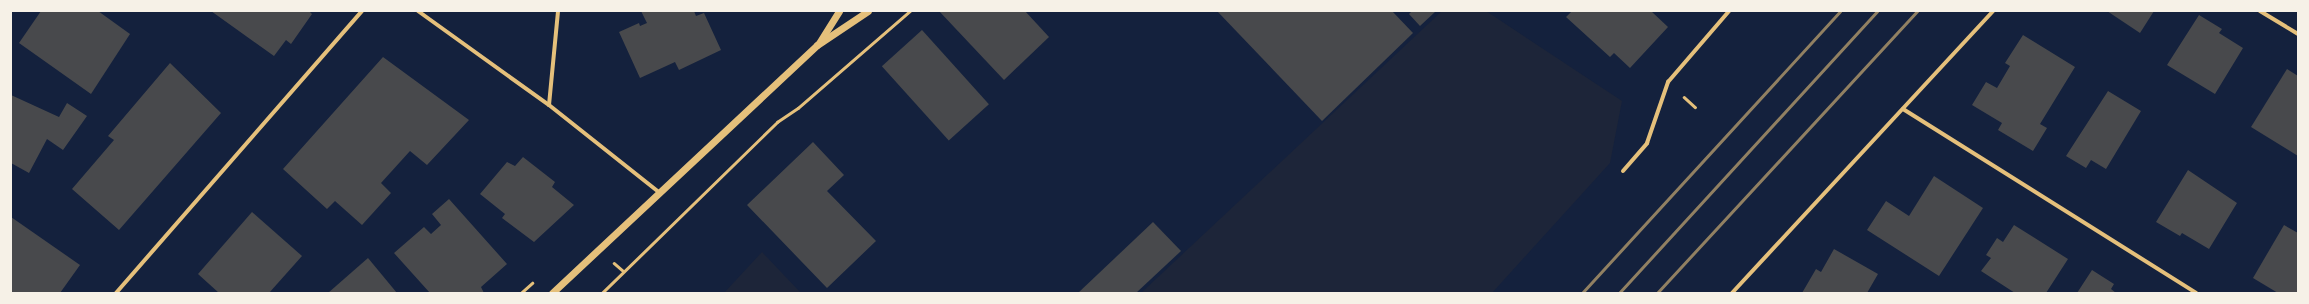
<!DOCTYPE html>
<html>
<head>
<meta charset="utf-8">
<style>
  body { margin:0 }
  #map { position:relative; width:2309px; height:304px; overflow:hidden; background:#14213d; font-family:"PT Sans Narrow",sans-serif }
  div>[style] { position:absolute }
  .green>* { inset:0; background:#1d2539 }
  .building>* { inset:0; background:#48494c; transform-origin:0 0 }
  .path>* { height:2.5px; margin:-1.25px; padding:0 1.25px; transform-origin:1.25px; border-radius:1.25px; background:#e5c07b }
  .minor>* { height:4px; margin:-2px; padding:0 2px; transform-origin:2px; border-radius:2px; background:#e5c07b }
  .tertiary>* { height:7px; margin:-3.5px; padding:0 3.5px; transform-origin:3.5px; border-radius:3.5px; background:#e5c07b }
  .rail>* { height:3px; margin:-1.5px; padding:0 1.5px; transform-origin:1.5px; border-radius:1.5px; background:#918062 }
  span { translate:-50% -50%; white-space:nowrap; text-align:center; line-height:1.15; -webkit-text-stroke:3.5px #f6f1e7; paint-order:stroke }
  .frame { position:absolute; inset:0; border:12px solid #f6f1e7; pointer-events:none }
</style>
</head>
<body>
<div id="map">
  <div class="green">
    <div style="clip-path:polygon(1442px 11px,1486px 11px,1622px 101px,1610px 163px,1492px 293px,1141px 293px)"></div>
    <div style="clip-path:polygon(762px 252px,801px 293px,724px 293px)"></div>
  </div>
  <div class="building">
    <div style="clip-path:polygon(41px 11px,98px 11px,130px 34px,91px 94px,19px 43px)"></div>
    <div style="clip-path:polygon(211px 11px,309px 11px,312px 14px,291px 44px,286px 40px,274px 56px)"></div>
    <div style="clip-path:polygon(641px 11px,694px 11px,696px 16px,704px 13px,721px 50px,679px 70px,675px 62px,640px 78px,619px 32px,639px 23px,640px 26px,647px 23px)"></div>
    <div style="clip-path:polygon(939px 11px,1025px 11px,1049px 37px,1004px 80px)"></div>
    <div style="clip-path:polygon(1217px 11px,1392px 11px,1413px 33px,1322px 121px)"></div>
    <div style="clip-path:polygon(1412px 11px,1436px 11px,1420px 26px,1409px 14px)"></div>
    <div style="clip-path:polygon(1572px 11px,1651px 11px,1668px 27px,1630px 68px,1614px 53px,1610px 57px,1566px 17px)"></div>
    <div style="clip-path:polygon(2107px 11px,2154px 11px,2140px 33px)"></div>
    <div style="clip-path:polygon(2199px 15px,2222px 29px,2219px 33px,2243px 48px,2215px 94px,2167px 65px)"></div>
    <div style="left:922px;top:30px;width:100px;height:54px;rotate:48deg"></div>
    <div style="clip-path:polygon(2023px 35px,2075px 67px,2040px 124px,2047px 128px,2033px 151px,1998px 130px,2002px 123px,1972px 105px,1986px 82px,1997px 88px,2010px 66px,2005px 63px)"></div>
    <div style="clip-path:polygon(383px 57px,469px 120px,427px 165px,410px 151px,381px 183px,391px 193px,362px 225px,335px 201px,327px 209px,283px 169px)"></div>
    <div style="clip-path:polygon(170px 63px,221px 113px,119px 230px,72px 189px,114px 140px,108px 136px)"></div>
    <div style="clip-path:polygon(2287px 69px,2298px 76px,2298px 156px,2251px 127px)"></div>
    <div style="clip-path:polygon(2108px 91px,2141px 111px,2106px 169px,2091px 160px,2086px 168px,2066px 156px)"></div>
    <div style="clip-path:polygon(11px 95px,59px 117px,67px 103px,87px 116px,63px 150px,47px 139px,29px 173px,11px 163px)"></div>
    <div style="clip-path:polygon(813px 142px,844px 175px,827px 191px,876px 241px,827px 288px,747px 205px)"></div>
    <div style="clip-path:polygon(523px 157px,555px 182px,552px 187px,574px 205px,534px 242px,502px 218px,505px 214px,480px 194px,507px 162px,515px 166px)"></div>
    <div style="clip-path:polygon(2188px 170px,2237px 203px,2209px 249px,2182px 233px,2180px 236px,2156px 222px)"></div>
    <div style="clip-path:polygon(1934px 176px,1983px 208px,1939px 276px,1867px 230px,1886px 201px,1909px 216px)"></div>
    <div style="clip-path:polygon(449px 199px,507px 264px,481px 287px,484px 293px,430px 293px,394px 253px,424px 227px,431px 234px,441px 225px,432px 214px)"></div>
    <div style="clip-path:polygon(252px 212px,302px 256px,269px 293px,219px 293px,198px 274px)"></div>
    <div style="clip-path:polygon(11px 217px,80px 265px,60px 293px,11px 293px)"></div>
    <div style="clip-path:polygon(1153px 222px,1181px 251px,1136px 293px,1078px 293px)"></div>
    <div style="clip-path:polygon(2014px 225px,2068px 259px,2046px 293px,2015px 293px,1981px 271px,1991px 258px,1986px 255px,1997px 238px,2003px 242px)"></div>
    <div style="clip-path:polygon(2284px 225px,2298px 233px,2298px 293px,2278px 293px,2253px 278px)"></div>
    <div style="clip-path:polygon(1834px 249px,1878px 274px,1867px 293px,1802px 293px,1816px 269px,1821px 272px)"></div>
    <div style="clip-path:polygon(368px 258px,397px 293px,328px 293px)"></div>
    <div style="clip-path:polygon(2092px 270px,2114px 284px,2111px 289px,2116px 293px,2077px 293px)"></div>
  </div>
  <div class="path">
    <div style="left:1684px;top:97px;width:15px;rotate:42deg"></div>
    <div style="left:614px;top:263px;width:11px;rotate:41deg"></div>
    <div style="left:521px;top:293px;width:15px;rotate:-42deg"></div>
    <div style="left:602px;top:293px;width:245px;rotate:-44.3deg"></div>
    <div style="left:777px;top:122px;width:25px;rotate:-34deg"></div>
    <div style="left:798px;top:108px;width:148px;rotate:-40.9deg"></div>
  </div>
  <div class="minor">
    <div style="left:418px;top:11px;width:161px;rotate:35.7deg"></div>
    <div style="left:549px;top:105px;width:142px;rotate:38.4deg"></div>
    <div style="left:2260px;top:11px;width:44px;rotate:31.2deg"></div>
    <div style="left:549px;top:105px;width:94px;rotate:-84.5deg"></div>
    <div style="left:1903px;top:109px;width:346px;rotate:32.1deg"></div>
    <div style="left:1623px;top:171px;width:37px;rotate:-49deg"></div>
    <div style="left:1647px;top:143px;width:65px;rotate:-71deg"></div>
    <div style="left:1668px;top:82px;width:94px;rotate:-49.3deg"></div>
    <div style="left:116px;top:293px;width:374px;rotate:-48.9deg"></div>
    <div style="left:1732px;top:293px;width:384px;rotate:-47.2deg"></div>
  </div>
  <div class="tertiary">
    <div style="left:819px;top:43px;width:38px;rotate:-58deg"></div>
    <div style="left:552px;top:293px;width:363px;rotate:-43.1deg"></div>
    <div style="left:817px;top:45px;width:61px;rotate:-33.7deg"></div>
  </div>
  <div class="rail">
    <div style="left:1582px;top:293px;width:382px;rotate:-47.5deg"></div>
    <div style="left:1619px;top:293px;width:382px;rotate:-47.5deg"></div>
    <div style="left:1657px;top:293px;width:384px;rotate:-47.3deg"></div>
  </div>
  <div class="frame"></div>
</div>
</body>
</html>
